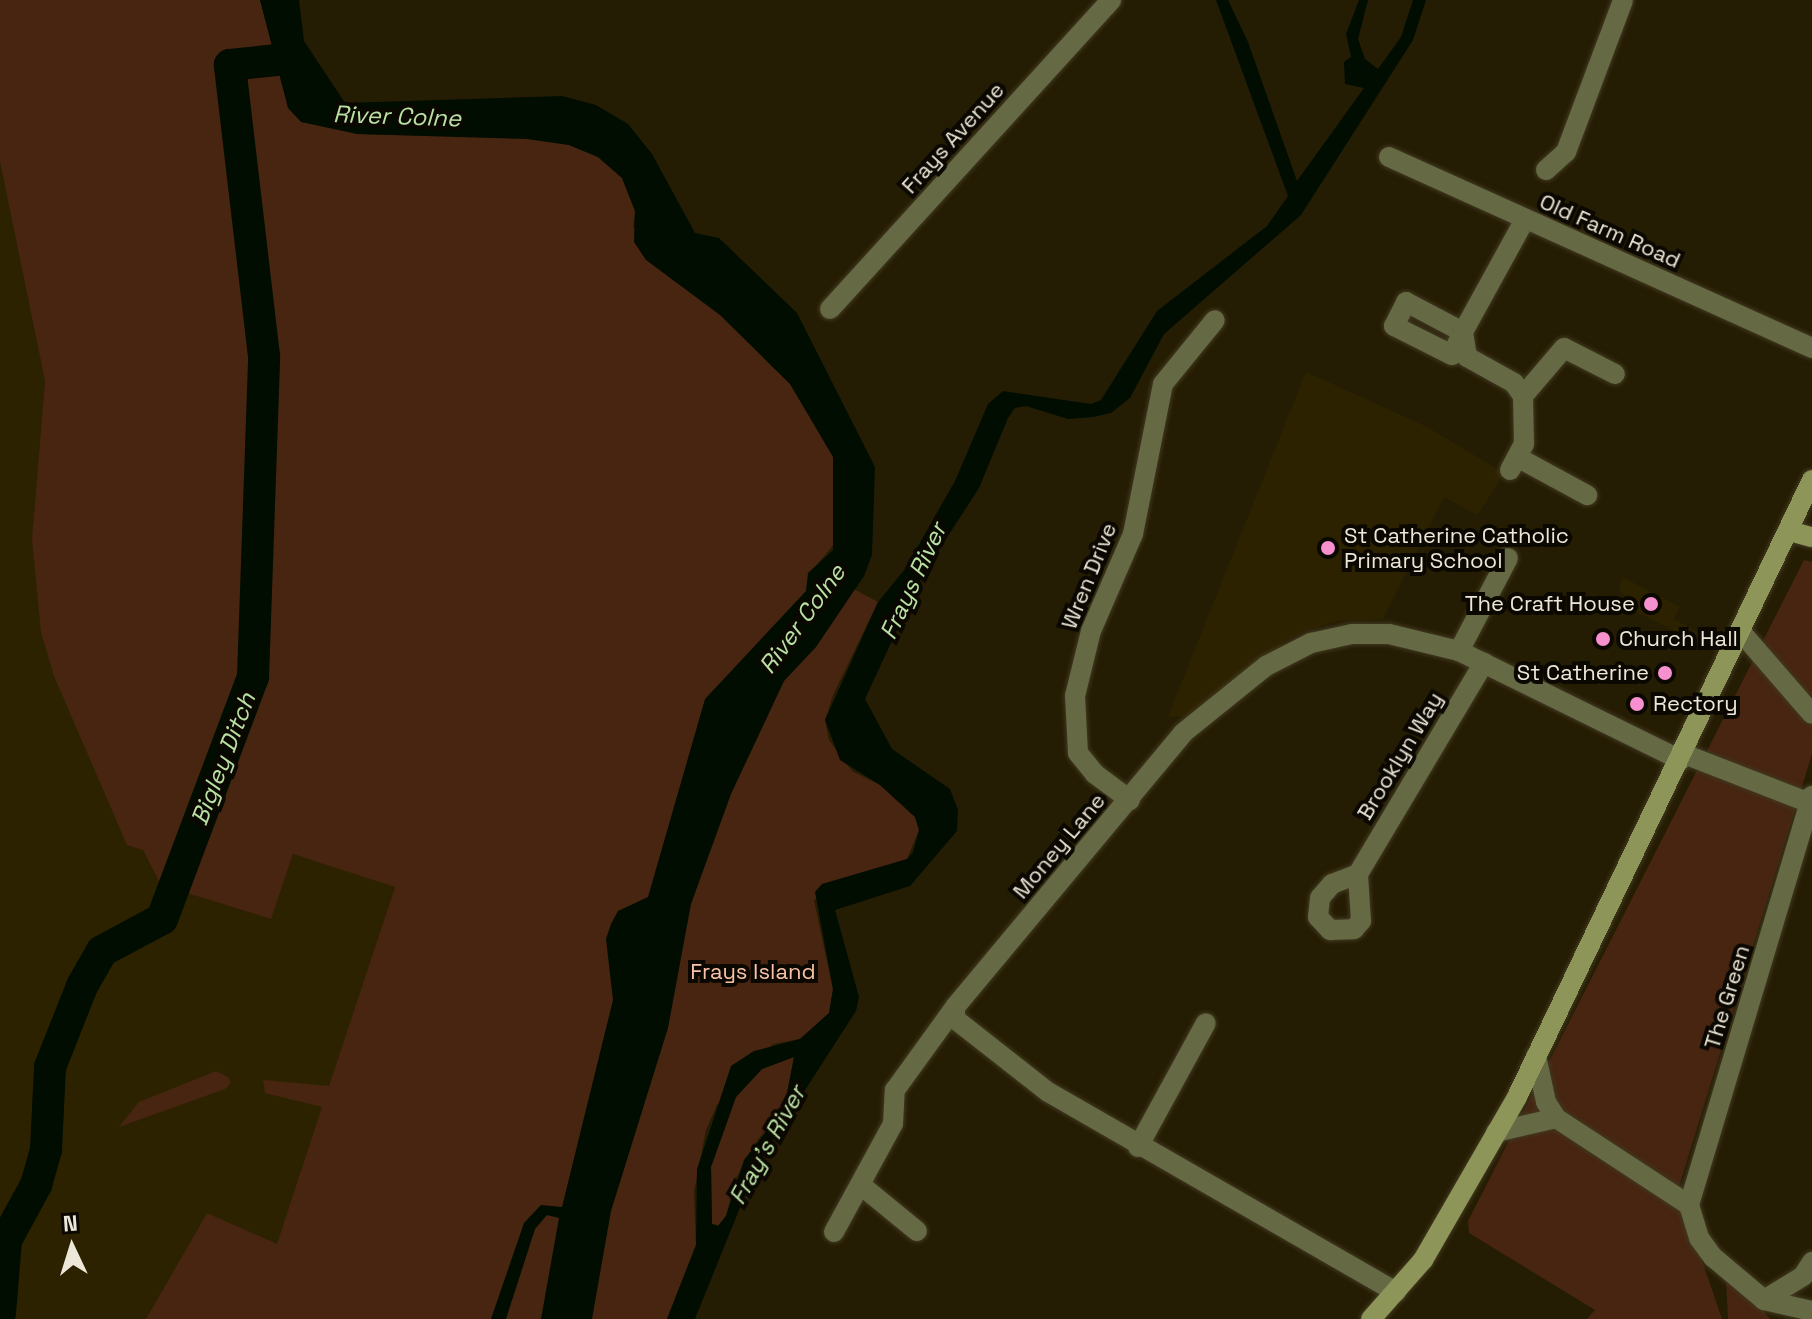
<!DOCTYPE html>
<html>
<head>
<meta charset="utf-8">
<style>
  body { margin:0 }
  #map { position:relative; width:1812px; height:1319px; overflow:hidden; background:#251d03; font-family:"Space Grotesk",sans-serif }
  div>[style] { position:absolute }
  .built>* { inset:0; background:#2d2200 }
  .green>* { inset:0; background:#472511 }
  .water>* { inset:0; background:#000d00 }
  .river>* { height:32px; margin:-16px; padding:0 16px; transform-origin:16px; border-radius:16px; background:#000d00 }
  .roads { filter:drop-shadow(0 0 2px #413921) drop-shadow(0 0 2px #413921) }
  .street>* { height:20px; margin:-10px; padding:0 10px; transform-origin:10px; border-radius:10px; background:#656944 }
  .secondary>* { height:20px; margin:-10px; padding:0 10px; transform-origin:10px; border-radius:10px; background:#8e9558 }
  .dots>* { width:22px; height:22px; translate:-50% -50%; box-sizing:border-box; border:4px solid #0b0701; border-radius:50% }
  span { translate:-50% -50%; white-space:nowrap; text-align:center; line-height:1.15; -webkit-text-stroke:8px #0b0701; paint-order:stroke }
  .street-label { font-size:22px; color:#ece7d8 }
  .poi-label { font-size:22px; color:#ece7d8 }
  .left { translate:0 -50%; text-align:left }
  .right { translate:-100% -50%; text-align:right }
  .park-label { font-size:22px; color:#fac3a7 }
  .water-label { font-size:24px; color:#b9e1a4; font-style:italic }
  .north { position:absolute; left:32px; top:1207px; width:80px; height:80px; -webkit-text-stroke:6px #0b0701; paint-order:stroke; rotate:356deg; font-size:22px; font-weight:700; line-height:32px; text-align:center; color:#ece7d8 }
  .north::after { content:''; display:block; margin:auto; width:28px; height:36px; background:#ece7d8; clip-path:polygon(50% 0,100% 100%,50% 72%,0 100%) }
</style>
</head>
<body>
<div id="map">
  <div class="built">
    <div style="clip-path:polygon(0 163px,45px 381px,32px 539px,143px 850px,161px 885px,271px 919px,293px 854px,395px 886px,277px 1245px,207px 1213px,146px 1319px,5px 1319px,20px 1262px,0 1252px)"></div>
    <div style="clip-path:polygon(1306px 372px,1427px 427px,1504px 473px,1478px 515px,1444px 497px,1383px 619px,1338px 621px,1308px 630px,1285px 641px,1206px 706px,1187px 716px,1168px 717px)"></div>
    <div style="clip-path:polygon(1622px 577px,1680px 607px,1673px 619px,1719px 643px,1716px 652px,1625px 606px,1629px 599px,1619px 591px)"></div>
  </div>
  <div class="green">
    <div style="clip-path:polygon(0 0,260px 0,277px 64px,357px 134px,527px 138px,569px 145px,598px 157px,622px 178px,635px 211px,633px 227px,790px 384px,827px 442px,833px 457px,836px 542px,814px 568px,878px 602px,833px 695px,825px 720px,829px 740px,852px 771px,880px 785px,915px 817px,919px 830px,907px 859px,865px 873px,814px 900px,833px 990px,829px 1013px,800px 1039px,773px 1044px,717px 1105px,706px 1130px,694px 1192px,696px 1245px,667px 1319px,146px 1319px,207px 1213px,277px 1244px,322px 1107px,265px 1093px,263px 1080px,329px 1086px,395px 887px,293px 854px,271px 919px,161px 885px,143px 850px,127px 845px,54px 676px,41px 632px,32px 539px,45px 381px,0 162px)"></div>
    <div style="clip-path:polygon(1804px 560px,1812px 562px,1812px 754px,1678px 1190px,1722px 1319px,1587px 1319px,1595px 1310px,1469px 1233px,1468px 1221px)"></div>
    <div style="clip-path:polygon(794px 1057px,784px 1109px,759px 1138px,735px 1180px,726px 1216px,719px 1225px,712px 1224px,711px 1167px,736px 1097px,762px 1069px)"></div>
    <div style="clip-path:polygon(216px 1071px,228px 1077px,231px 1083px,225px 1089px,119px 1127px,139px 1102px)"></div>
    <div style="clip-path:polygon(1726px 1278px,1752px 1297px,1770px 1319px,1728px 1319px)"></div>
  </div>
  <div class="water">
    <div style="clip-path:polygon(260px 0,299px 0,304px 41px,345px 103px,562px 96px,596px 105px,628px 124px,652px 154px,695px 233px,719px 238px,797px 313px,875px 467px,872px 555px,864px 576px,816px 647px,784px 681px,731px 794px,691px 904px,668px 1028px,611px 1211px,592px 1319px,541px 1319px,559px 1218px,547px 1215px,535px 1229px,506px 1319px,491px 1319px,524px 1223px,541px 1205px,562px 1207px,613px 1000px,606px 939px,611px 924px,618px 911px,648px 897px,705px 699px,806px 591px,808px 573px,833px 550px,833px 457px,790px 384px,720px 315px,646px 260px,634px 242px,635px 211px,622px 178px,598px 157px,569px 145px,527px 139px,357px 134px,301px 122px,288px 108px)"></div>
    <div style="clip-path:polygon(evenodd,1216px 0,1228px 0,1248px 42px,1297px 181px,1364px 88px,1345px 84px,1344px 62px,1351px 57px,1346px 34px,1359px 0,1368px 0,1358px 39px,1365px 59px,1378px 69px,1401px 37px,1413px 0,1426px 0,1413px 40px,1301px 215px,1164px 334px,1130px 398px,1111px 413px,1093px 417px,1068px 419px,1026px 406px,1015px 408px,1008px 418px,979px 488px,922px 576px,865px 699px,892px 749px,950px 789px,958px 810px,957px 831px,910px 886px,835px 910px,859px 997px,856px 1011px,758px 1163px,695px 1319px,667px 1319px,696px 1245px,697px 1169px,731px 1066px,754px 1051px,800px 1039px,829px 1013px,833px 989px,815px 892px,822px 884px,907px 859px,913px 852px,919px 830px,915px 817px,880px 785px,840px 760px,825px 720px,878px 602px,905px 569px,955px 481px,988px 404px,1003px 391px,1091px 404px,1101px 400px,1157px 311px,1267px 226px,1288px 196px,1216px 0,794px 1057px,784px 1109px,744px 1160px,726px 1216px,718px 1226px,712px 1224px,711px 1167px,736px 1097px,762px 1069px,794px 1057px)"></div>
    <div style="clip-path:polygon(0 1252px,8px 1255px,8px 1267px,6px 1301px,0 1315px)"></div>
  </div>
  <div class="river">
    <div style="left:0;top:1313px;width:73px;rotate:-85.3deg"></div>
    <div style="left:6px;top:1240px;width:63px;rotate:-61.4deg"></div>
    <div style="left:36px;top:1185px;width:37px;rotate:-74deg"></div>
    <div style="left:46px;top:1149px;width:82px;rotate:-87.2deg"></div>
    <div style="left:50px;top:1067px;width:87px;rotate:-68.4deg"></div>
    <div style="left:82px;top:986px;width:40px;rotate:-60.3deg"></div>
    <div style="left:102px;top:951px;width:68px;rotate:-28.1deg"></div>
    <div style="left:162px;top:919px;width:259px;rotate:-69.4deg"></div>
    <div style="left:253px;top:677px;width:321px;rotate:-88deg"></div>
    <div style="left:264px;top:356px;width:293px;rotate:-96.7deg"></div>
    <div style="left:230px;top:65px;width:65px;rotate:-6.1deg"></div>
  </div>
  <div class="roads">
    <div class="street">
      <div style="left:1389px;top:157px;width:464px;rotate:24.3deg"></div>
      <div style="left:1546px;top:170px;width:27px;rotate:-42deg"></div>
      <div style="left:1566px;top:152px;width:162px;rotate:-69.4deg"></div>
      <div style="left:1406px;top:302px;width:64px;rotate:27.8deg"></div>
      <div style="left:1463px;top:332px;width:25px;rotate:116deg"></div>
      <div style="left:1452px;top:355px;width:65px;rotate:-153.4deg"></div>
      <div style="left:1394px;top:326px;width:27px;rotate:-63deg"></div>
      <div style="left:830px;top:309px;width:418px;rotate:-47.7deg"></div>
      <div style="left:1523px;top:396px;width:63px;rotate:-49.5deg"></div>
      <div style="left:1564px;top:348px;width:57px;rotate:27deg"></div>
      <div style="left:1517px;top:457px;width:80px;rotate:28.5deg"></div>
      <div style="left:1510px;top:470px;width:30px;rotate:-62deg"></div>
      <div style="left:1524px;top:444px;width:48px;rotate:-91.2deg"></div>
      <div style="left:1523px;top:396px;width:16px;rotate:-125deg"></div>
      <div style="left:1514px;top:383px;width:54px;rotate:-151deg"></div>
      <div style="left:1467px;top:357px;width:25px;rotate:-99deg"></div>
      <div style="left:1463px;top:332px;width:129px;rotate:-61.2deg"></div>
      <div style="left:1741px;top:632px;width:108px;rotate:49.1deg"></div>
      <div style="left:1459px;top:651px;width:105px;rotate:-62.2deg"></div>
      <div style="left:1684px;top:754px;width:135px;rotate:21.3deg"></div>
      <div style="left:1130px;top:800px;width:44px;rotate:-143.4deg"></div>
      <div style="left:1095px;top:774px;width:27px;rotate:-129deg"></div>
      <div style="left:1078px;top:753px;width:57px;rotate:-93deg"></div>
      <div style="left:1075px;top:696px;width:67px;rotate:-76.2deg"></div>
      <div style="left:1091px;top:631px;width:106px;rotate:-66.6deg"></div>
      <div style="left:1133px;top:534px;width:153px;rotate:-78.7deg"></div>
      <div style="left:1163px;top:384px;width:82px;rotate:-50.9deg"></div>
      <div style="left:1358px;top:874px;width:28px;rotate:159deg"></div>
      <div style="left:1332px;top:884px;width:18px;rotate:131deg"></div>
      <div style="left:1320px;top:898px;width:19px;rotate:96deg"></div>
      <div style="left:1318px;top:917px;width:18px;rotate:47deg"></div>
      <div style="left:1330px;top:930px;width:24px;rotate:-2deg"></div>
      <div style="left:1354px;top:929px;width:11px;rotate:-49deg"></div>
      <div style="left:1361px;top:921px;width:47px;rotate:-93.7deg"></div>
      <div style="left:1358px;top:874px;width:246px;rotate:-59.2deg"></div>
      <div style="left:1536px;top:1056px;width:47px;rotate:77.7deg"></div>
      <div style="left:1546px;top:1102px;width:19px;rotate:58deg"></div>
      <div style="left:1556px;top:1118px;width:159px;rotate:33.2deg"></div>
      <div style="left:1689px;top:1205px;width:34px;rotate:73deg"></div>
      <div style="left:1699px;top:1238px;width:24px;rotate:54deg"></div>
      <div style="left:1713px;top:1257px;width:67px;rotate:40.1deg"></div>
      <div style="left:1764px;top:1300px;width:49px;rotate:12.9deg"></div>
      <div style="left:1496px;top:1132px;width:62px;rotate:-13.1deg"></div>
      <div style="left:1138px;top:1147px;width:141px;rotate:-61.3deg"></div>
      <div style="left:862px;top:1186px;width:71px;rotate:39.3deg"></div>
      <div style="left:1689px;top:1205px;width:427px;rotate:-73.3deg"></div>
      <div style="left:834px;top:1232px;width:123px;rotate:-61.4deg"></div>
      <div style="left:893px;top:1124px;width:34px;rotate:-87deg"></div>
      <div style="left:895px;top:1090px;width:102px;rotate:-54.1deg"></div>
      <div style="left:1396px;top:1292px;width:401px;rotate:-150.1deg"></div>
      <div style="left:1048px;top:1092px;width:118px;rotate:-141.9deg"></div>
      <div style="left:955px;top:1019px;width:12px;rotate:-90deg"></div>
      <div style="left:955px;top:1007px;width:356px;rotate:-50.2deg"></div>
      <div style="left:1183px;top:733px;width:107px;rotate:-38.9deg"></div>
      <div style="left:1266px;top:666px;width:51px;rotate:-27.1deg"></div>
      <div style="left:1311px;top:643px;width:42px;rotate:-12.4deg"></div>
      <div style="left:1352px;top:634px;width:37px"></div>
      <div style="left:1389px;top:634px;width:72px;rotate:13.7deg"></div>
      <div style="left:1459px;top:651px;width:247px;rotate:26.2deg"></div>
      <div style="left:1764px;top:1300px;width:46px;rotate:-31.6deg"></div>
      <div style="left:1803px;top:1276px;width:17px;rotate:-57deg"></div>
    </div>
    <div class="secondary">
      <div style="left:1789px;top:531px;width:24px;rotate:15deg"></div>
      <div style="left:1371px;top:1319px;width:79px;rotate:-48.6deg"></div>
      <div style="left:1423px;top:1260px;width:188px;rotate:-60deg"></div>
      <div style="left:1517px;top:1097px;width:684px;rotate:-64.45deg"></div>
    </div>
  </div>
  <div class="dots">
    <div style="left:1328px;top:548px;background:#f790ce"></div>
    <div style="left:1651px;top:604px;background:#f790ce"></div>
    <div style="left:1603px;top:639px;background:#f790ce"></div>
    <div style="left:1665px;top:673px;background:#f790ce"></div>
    <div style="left:1637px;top:704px;background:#f790ce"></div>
  </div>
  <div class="street-label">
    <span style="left:953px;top:138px;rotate:-48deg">Frays Avenue</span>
    <span style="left:1610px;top:231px;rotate:24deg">Old Farm Road</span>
    <span style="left:1089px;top:576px;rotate:-68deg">Wren Drive</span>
    <span style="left:1400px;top:756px;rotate:-59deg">Brooklyn Way</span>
    <span style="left:1059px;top:846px;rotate:-50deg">Money Lane</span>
    <span style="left:1727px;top:997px;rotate:-73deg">The Green</span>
  </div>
  <div class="poi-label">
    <span class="left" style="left:1344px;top:548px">St Catherine Catholic<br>Primary School</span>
    <span class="right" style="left:1635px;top:604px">The Craft House</span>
    <span class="left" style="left:1619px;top:639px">Church Hall</span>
    <span class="right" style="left:1649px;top:673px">St Catherine</span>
    <span class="left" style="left:1653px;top:704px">Rectory</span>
  </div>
  <div class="park-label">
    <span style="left:753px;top:972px">Frays Island</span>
  </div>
  <div class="water-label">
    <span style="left:397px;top:116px;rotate:2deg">River Colne</span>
    <span style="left:913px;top:581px;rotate:-65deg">Frays River</span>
    <span style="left:802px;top:619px;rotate:-54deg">River Colne</span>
    <span style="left:223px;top:759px;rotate:-69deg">Bigley Ditch</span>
    <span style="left:767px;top:1145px;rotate:-61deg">Fray's River</span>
  </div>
  <div class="north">N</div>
</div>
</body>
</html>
